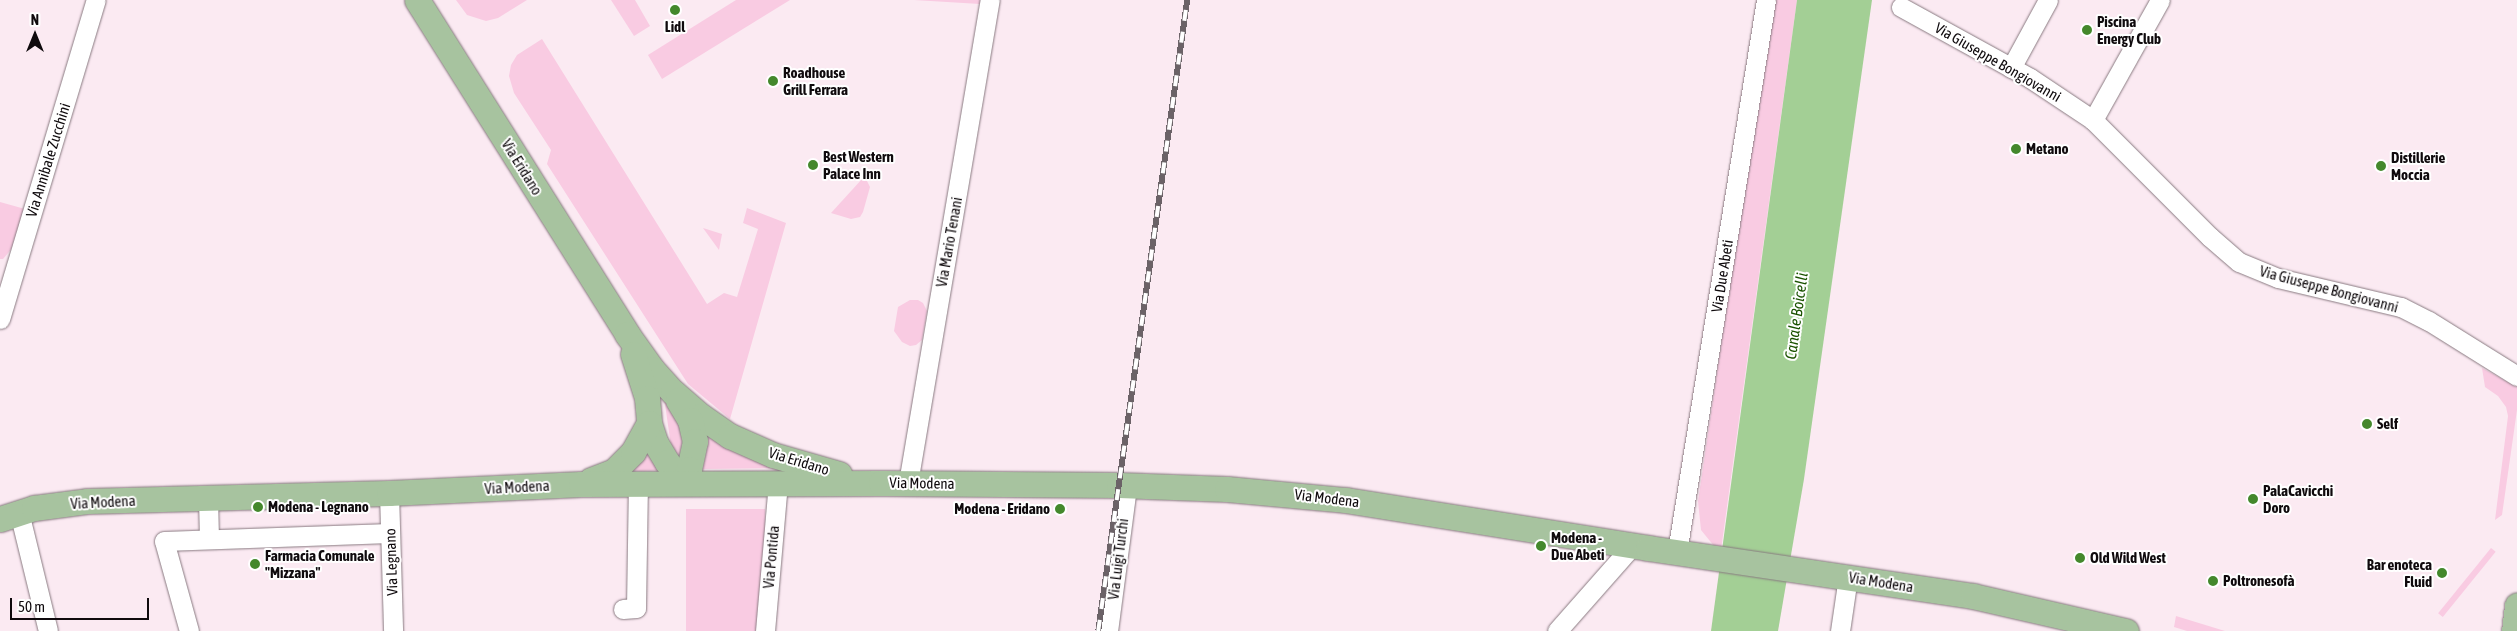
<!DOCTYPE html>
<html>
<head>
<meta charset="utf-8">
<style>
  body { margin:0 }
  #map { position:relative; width:2517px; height:631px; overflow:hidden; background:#fbeaf2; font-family:"Asap Condensed",sans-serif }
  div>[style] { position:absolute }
  .green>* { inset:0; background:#f9cbe2; transform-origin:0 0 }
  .water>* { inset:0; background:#a3cf95 }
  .roads { filter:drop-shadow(0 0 1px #897a81) drop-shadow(0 0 1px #897a81) }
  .minor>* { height:19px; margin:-9.5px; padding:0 9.5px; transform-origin:9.5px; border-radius:9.5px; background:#fff }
  .major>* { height:25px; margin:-12.5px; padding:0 12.5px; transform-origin:12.5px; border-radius:12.5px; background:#a7c39f }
  .rail>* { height:5.5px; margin-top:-2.75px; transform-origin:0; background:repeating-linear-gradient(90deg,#fff 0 11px,#6b6267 0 22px); box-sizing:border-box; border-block:1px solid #6b6267 }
  .dots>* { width:14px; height:14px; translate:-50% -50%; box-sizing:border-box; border:2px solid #fff; border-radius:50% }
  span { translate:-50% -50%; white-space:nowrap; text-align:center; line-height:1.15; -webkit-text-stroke:4px #fff; paint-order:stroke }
  .poi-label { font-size:15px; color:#0f0a0d; font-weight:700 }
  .left { translate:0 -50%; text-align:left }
  .right { translate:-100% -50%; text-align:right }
  .street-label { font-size:15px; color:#0f0a0d }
  .water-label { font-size:16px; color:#1a5200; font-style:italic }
  .north { position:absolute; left:10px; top:10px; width:50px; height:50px; -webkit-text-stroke:4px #fff; paint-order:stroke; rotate:0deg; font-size:14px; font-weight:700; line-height:20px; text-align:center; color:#0f0a0d }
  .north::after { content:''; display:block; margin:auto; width:18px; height:22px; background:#0f0a0d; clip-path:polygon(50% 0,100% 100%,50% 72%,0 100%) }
  .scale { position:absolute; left:10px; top:598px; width:139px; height:22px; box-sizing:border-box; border:2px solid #0f0a0d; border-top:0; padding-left:6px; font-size:15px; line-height:18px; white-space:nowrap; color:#0f0a0d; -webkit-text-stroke:4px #fff; paint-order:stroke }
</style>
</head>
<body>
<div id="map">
  <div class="green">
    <div style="clip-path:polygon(456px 0,527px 0,498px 18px,486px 21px,467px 15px)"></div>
    <div style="clip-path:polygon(611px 0,635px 0,650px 26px,634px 36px)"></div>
    <div style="clip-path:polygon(736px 0,790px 0,662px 79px,648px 55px)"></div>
    <div style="clip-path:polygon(914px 0,980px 0,980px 4px)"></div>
    <div style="clip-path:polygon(1772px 0,1797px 0,1721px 550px,1714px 546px,1701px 530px,1698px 501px)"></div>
    <div style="clip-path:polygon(542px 39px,707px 304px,724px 293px,737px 297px,758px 229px,743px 223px,747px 208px,786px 223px,730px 419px,688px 384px,547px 164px,551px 150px,514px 93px,509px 76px,511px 65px,517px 55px)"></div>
    <div style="clip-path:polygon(862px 179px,867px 181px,870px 187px,863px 212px,860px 217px,851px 219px,831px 213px)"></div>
    <div style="clip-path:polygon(0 202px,25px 209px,14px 246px,3px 259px,0 259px)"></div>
    <div style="clip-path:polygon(703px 228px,722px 234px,719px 250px)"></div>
    <div style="clip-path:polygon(910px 300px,918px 300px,923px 303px,927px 311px,922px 340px,916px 345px,910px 346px,902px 342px,894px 331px,898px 307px)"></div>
    <div style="clip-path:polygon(2482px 368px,2517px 387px,2517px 410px,2502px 515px,2495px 520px,2508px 416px,2506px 407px,2498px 396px,2485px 387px)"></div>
    <div style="clip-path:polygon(655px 383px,680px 427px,684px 443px,679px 455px,674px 453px,671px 446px,665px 404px)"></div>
    <div style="clip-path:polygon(700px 426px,793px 468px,702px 469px,706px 453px)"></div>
    <div style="clip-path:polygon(647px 442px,665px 470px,625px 472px)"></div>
    <div style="left:686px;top:509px;width:79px;height:122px"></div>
    <div style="left:2491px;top:548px;width:6px;height:84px;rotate:39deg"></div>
    <div style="clip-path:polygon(2176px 616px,2225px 631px,2187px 631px,2174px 627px)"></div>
  </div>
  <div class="water">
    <div style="clip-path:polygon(1797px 0,1872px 0,1804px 479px,1778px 631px,1711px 631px)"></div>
  </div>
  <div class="roads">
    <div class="minor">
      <div style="left:1901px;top:7px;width:147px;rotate:28.8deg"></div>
      <div style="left:2030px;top:78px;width:76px;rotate:33.7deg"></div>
      <div style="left:2093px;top:120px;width:165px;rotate:45deg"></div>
      <div style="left:2210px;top:237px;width:38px;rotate:41deg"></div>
      <div style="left:2239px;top:262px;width:42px;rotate:22.3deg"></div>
      <div style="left:2278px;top:278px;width:126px;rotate:13.3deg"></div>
      <div style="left:2401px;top:307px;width:31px;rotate:27deg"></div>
      <div style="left:2429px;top:321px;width:104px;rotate:32deg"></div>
      <div style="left:2011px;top:68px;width:77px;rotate:-61.4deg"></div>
      <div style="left:2093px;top:120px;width:137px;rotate:-60.8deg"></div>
      <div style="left:0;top:319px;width:333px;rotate:-73.3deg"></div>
      <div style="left:908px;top:483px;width:490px;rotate:-80.4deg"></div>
      <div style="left:389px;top:493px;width:138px;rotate:88.3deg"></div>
      <div style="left:208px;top:498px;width:41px;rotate:88.6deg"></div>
      <div style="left:19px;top:512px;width:122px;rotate:76.3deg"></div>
      <div style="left:1677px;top:552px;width:559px;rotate:-80.84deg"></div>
      <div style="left:623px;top:609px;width:13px;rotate:-4deg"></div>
      <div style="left:636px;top:608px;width:125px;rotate:-89.1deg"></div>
      <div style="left:189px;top:631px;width:93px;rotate:-105.5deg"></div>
      <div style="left:164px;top:541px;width:226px;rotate:-2deg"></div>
      <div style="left:765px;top:631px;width:150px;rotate:-85deg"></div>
      <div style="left:1108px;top:631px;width:146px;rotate:-82.5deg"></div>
      <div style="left:1557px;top:631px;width:113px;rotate:-48.6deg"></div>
      <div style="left:1840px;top:631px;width:55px;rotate:-81.6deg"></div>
    </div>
    <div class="major">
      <div style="left:417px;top:0;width:395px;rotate:57.8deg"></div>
      <div style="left:627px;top:334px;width:43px;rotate:54.5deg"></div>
      <div style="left:652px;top:369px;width:31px;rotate:48deg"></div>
      <div style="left:673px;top:392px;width:37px;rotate:41deg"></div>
      <div style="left:701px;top:416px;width:35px;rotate:35deg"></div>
      <div style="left:730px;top:436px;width:47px;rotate:23.8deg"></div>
      <div style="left:773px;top:455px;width:69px;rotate:16.1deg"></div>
      <div style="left:633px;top:354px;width:46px;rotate:72.3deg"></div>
      <div style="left:647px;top:398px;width:25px;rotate:85deg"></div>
      <div style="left:649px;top:423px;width:20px;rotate:72deg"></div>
      <div style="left:655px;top:442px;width:23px;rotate:59deg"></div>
      <div style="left:667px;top:462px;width:26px;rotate:51deg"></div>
      <div style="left:678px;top:400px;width:23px;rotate:59deg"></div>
      <div style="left:690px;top:420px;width:22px;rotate:77deg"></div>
      <div style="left:695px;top:441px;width:29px;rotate:102deg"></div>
      <div style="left:689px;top:469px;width:14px;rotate:115deg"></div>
      <div style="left:591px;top:480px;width:25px;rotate:-21deg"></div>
      <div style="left:614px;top:471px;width:27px;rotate:-45deg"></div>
      <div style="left:633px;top:452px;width:33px;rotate:-61deg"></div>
      <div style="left:0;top:519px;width:36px;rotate:-18deg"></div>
      <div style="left:34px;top:508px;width:53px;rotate:-7.5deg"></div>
      <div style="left:87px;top:501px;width:302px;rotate:-1.5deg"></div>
      <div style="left:389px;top:493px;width:192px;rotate:-2.7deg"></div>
      <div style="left:581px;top:484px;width:300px;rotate:-0.2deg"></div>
      <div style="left:881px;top:483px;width:238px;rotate:0.5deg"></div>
      <div style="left:1119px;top:485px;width:108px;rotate:2.1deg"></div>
      <div style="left:1227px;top:489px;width:120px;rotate:5.3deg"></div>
      <div style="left:1346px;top:500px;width:306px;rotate:9deg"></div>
      <div style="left:1648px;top:548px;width:329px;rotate:8.4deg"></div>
      <div style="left:1973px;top:596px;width:157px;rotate:12.9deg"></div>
      <div style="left:2514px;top:631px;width:26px;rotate:-83deg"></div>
    </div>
  </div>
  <div class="rail">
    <div style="left:1098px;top:631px;width:637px;rotate:-81.97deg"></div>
  </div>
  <div class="dots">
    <div style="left:675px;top:10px;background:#44882c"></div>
    <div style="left:2087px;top:30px;background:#44882c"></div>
    <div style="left:773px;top:81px;background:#44882c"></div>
    <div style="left:2016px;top:149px;background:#44882c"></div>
    <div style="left:813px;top:165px;background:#44882c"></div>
    <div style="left:2381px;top:166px;background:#44882c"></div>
    <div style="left:2367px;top:424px;background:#44882c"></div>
    <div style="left:2253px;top:499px;background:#44882c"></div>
    <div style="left:258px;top:507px;background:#44882c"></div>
    <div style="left:1060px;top:509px;background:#44882c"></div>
    <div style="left:1541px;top:546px;background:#44882c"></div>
    <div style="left:2080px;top:558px;background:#44882c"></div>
    <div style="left:255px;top:564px;background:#44882c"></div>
    <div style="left:2442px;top:573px;background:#44882c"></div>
    <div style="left:2213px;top:581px;background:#44882c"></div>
  </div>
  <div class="poi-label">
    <span class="left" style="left:2097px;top:30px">Piscina<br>Energy Club</span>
    <span style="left:675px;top:27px">Lidl</span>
    <span class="left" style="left:783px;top:81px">Roadhouse<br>Grill Ferrara</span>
    <span class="left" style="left:2026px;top:149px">Metano</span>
    <span class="left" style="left:823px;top:165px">Best Western<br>Palace Inn</span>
    <span class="left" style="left:2391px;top:166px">Distillerie<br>Moccia</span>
    <span class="left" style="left:2377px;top:424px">Self</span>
    <span class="left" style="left:2263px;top:499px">PalaCavicchi<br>Doro</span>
    <span class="left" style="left:268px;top:507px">Modena - Legnano</span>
    <span class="right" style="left:1050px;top:509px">Modena - Eridano</span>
    <span class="left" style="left:1551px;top:546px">Modena -<br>Due Abeti</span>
    <span class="left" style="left:265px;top:564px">Farmacia Comunale<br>"Mizzana"</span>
    <span class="left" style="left:2090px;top:558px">Old Wild West</span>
    <span class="right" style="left:2432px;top:573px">Bar enoteca<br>Fluid</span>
    <span class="left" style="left:2223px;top:581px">Poltronesofà</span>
  </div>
  <div class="street-label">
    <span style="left:1998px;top:62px;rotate:30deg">Via Giuseppe Bongiovanni</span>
    <span style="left:48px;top:160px;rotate:-73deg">Via Annibale Zucchini</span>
    <span style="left:522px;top:167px;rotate:58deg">Via Eridano</span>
    <span style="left:949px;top:242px;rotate:-80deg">Via Mario Tenani</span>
    <span style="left:1722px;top:276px;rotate:-81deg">Via Due Abeti</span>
    <span style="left:2329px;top:289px;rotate:15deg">Via Giuseppe Bongiovanni</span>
    <span style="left:799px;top:461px;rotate:17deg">Via Eridano</span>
    <span style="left:922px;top:483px;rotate:1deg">Via Modena</span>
    <span style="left:517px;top:487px;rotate:-3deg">Via Modena</span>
    <span style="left:1327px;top:498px;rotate:7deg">Via Modena</span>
    <span style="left:103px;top:502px;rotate:-3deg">Via Modena</span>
    <span style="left:771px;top:557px;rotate:-85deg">Via Pontida</span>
    <span style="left:1118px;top:559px;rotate:-83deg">Via Luigi Turchi</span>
    <span style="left:391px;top:562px;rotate:-92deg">Via Legnano</span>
    <span style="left:1881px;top:582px;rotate:9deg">Via Modena</span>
  </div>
  <div class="water-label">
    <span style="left:1796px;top:316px;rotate:-82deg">Canale Boicelli</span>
  </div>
  <div class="north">N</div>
  <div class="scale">50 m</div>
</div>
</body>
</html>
